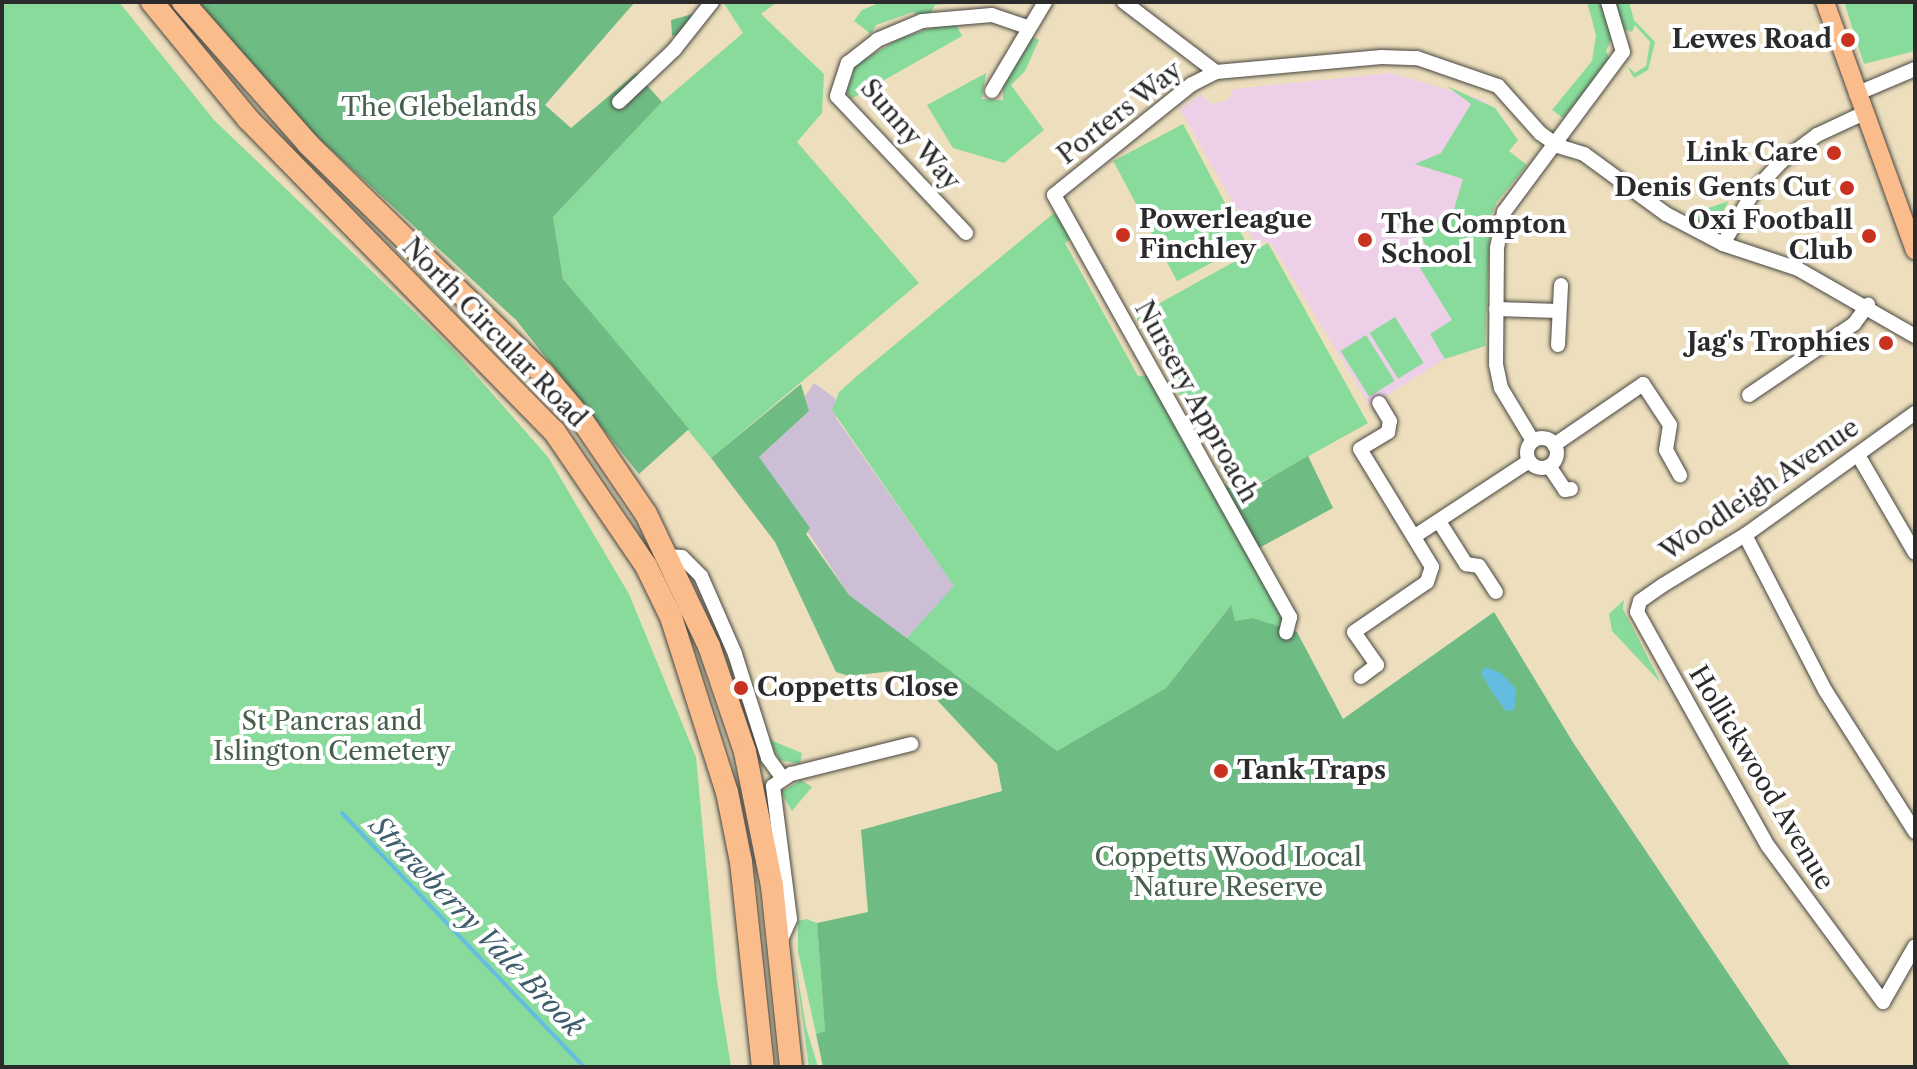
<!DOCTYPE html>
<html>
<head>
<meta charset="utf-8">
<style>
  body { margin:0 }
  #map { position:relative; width:1917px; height:1069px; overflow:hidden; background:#eddfbd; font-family:"Libre Caslon Text",serif }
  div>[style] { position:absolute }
  .built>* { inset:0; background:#edd0e8 }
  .industrial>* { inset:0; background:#ccbed4 }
  .green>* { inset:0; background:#89db9c; transform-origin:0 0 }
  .forest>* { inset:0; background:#6ebb84 }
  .water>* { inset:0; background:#64bde1 }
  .stream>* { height:4px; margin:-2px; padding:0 2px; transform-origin:2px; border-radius:2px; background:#64bde1 }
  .roads { filter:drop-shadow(0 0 2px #484641) drop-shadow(0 0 2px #484641) }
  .minor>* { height:14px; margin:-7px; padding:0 7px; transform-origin:7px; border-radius:7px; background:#fff }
  .minor>.ring { margin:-7px; padding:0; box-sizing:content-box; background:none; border:14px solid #fff; border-radius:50% }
  .major>* { height:18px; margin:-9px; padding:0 9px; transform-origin:9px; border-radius:9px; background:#f9bc8a }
  .highway>* { height:22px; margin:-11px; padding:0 11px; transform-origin:11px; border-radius:11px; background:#f9bc8a }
  .dots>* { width:22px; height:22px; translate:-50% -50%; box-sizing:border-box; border:4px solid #fff; border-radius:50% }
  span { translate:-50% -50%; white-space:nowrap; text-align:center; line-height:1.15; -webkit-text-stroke:8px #fff; paint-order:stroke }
  .poi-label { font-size:26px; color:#2b2b2b; font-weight:700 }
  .right { translate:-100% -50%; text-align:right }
  .left { translate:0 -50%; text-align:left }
  .park-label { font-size:26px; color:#47604d }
  .street-label { font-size:26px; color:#2b2b2b }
  .water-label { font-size:28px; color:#3f5e6b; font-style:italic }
  .frame { position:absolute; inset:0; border:4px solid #2b2b2b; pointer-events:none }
</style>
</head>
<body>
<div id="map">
  <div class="built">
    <div style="clip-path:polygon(1391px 73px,1480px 99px,1495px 108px,1518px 140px,1504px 133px,1477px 192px,1478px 338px,1370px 406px,1271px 243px,1254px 240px,1180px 109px,1201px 94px,1211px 104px,1228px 100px,1233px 89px)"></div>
  </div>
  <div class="industrial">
    <div style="clip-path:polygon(814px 383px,835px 398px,836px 418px,955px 587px,905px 640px,849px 595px,759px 457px,809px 411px,805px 396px)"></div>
  </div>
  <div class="green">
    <div style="clip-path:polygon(2px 2px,119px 2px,214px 120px,452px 348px,548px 457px,629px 594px,696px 757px,717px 981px,731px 1067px,2px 1067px)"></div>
    <div style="clip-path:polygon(723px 2px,777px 2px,761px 14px,824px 74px,822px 113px,797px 142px,919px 283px,711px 458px,563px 279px,553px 217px,662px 102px,743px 33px)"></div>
    <div style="clip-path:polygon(881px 2px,970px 2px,935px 5px,930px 14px,919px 16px,913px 12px,876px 25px,871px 34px,854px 21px,862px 10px)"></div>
    <div style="clip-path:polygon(1587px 2px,1605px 2px,1614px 34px,1606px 51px,1610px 60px,1563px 118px,1552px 110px,1592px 61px,1596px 35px)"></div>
    <div style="clip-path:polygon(1614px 2px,1629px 2px,1634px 20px,1655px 42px,1648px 70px,1634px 78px,1627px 66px,1635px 73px,1646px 66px,1650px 42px,1635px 25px,1632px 32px,1621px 28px)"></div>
    <div style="clip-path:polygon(1844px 2px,1915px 2px,1915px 51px,1864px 64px)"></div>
    <div style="clip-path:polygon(954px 20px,962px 36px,851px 99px,847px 92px,855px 65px,899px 39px)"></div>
    <div style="clip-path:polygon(1032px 37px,1039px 40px,1025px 71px,1011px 85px,1044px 130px,1004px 163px,953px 148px,927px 105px,986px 73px,982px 99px,1003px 100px,1003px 78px)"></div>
    <div style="clip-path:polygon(1447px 86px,1495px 108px,1518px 140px,1509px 151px,1527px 165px,1496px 203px,1490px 220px,1485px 346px,1445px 359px,1430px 334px,1452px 320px,1420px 268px,1434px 261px,1420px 235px,1441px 217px,1451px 219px,1463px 179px,1415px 164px,1441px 153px,1471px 104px)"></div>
    <div style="left:1183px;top:124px;width:136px;height:79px;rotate:62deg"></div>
    <div style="clip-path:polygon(1729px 201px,1712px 230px,1685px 216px)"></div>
    <div style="clip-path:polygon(1054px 213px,1073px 238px,1065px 243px,1138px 376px,1153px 375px,1285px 618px,1282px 628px,1251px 618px,1235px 621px,1230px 606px,1166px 688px,1057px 751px,905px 640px,954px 586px,832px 410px,839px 392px,857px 376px)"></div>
    <div style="left:1268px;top:243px;width:206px;height:151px;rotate:61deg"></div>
    <div style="left:1395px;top:317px;width:54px;height:30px;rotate:58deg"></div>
    <div style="left:1366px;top:335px;width:54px;height:30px;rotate:58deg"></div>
    <div style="clip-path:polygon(1624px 600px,1623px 609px,1661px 683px,1612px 631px,1609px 614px)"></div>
    <div style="clip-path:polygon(768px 739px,802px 753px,800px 764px,780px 760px)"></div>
    <div style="clip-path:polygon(801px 780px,812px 787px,792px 811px,781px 792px)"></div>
    <div style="clip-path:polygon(806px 919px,817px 923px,825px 1031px,816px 1034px,798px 951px,798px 921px)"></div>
    <div style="clip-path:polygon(793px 948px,806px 1027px,818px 1067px,809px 1067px)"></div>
  </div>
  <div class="forest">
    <div style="clip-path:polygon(198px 2px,635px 2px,545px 105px,571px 128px,636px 73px,662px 102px,553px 217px,563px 279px,689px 429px,639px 474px,516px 320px,314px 134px)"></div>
    <div style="clip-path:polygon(696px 13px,680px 34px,672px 36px,671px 20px)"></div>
    <div style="clip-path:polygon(801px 384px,809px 411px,759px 457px,810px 528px,806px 534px,849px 595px,1057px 751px,1166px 688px,1231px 605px,1235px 621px,1252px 618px,1297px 632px,1343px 719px,1494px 612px,1574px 744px,1791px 1067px,823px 1067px,816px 1034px,825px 1031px,817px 923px,868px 912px,861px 830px,1002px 791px,997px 764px,936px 699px,893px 671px,849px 676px,836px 672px,775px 542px,711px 458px)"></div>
    <div style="clip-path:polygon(1308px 456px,1333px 508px,1259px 548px,1221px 482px,1240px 495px)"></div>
  </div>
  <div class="water">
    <div style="clip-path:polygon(1485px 667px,1501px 673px,1516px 689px,1514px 710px,1506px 711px,1492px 692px,1481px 673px)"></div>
  </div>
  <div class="stream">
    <div style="left:342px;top:813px;width:351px;rotate:46.4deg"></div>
  </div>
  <div class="roads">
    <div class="minor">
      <div style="left:1124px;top:2px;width:116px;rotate:37.3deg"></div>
      <div style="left:1216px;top:72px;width:166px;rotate:-5.2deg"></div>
      <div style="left:1381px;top:57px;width:36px;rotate:2deg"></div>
      <div style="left:1417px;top:58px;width:86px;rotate:19.1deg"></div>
      <div style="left:1498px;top:86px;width:63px;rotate:48.2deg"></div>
      <div style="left:1540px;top:133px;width:22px;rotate:36deg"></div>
      <div style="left:1558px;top:146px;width:27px;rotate:17deg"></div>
      <div style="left:1584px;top:154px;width:102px;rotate:36.2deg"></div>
      <div style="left:1666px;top:214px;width:64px;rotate:27.8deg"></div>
      <div style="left:1723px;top:244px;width:79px;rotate:18.4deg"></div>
      <div style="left:1798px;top:269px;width:135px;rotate:29.8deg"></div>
      <div style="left:1216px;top:72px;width:27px;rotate:153deg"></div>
      <div style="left:1192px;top:84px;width:177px;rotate:141.2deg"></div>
      <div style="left:1054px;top:195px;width:484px;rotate:60.8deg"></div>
      <div style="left:1290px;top:617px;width:16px;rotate:104deg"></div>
      <div style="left:992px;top:91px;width:104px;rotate:-59.2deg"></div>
      <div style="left:1856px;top:94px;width:64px;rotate:-23deg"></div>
      <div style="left:619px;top:102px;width:76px;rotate:-43.4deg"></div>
      <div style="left:674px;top:50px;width:61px;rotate:-51.6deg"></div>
      <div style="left:966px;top:233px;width:188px;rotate:-133.3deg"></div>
      <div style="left:837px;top:96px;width:35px;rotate:-72deg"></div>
      <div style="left:848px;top:63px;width:37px;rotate:-38deg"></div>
      <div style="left:877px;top:40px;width:49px;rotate:-22.9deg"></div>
      <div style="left:922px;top:21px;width:70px;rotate:-4.9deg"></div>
      <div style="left:992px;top:15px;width:36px;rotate:19deg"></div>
      <div style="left:1723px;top:244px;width:61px;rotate:-59.7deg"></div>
      <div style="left:1754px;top:191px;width:40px;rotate:-47deg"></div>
      <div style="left:1781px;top:162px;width:45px;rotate:-36.9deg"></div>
      <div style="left:1817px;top:135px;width:50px;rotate:-25deg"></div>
      <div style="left:1496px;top:309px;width:63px;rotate:1.8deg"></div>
      <div style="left:1558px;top:345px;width:60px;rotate:-87.1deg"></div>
      <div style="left:1749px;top:395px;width:127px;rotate:-34.1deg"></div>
      <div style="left:1854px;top:324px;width:24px;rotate:-54deg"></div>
      <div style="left:1915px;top:413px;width:209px;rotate:144.3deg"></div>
      <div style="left:1745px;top:535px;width:96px;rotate:148.6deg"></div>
      <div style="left:1663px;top:585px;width:28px;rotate:145deg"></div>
      <div style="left:1640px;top:601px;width:11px;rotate:105deg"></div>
      <div style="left:1637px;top:612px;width:268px;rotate:60.8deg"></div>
      <div style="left:1768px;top:846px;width:194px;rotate:53.6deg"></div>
      <div style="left:1883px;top:1002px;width:64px;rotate:-60.3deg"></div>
      <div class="ring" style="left:1527px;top:438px;width:16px;height:16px"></div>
      <div style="left:1533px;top:441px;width:62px;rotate:-121.1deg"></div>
      <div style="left:1501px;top:388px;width:25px;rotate:-102deg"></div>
      <div style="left:1496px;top:364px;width:116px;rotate:-89.5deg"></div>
      <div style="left:1497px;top:248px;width:37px;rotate:-79deg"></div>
      <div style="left:1504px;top:212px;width:199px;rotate:-53.4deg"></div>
      <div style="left:1623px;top:52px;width:52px;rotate:-106.7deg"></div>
      <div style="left:1554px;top:445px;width:108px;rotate:-34.4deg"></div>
      <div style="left:1643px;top:384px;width:49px;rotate:56.6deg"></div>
      <div style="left:1670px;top:425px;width:25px;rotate:99deg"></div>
      <div style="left:1666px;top:450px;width:29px;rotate:61deg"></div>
      <div style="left:1858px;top:455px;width:113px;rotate:59.8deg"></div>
      <div style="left:1549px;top:466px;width:29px;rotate:56deg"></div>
      <div style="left:1565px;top:490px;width:6px;rotate:-9deg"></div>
      <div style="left:1440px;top:523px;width:49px;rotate:57.6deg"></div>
      <div style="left:1466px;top:564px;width:13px;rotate:9deg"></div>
      <div style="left:1479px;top:566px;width:31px;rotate:57deg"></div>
      <div style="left:1745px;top:535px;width:174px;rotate:62.7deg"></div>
      <div style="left:1825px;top:690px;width:168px;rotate:57.6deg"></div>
      <div style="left:1415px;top:536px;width:136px;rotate:-33.3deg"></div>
      <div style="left:668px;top:556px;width:14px;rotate:4deg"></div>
      <div style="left:682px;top:557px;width:27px;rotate:45deg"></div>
      <div style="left:701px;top:576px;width:85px;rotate:66.4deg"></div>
      <div style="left:735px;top:654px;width:109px;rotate:72.4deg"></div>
      <div style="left:768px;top:758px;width:24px;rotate:54deg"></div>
      <div style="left:1361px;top:677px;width:20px;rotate:-37deg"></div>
      <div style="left:1377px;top:665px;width:40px;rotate:-124.9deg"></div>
      <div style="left:1354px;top:632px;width:88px;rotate:-34.4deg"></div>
      <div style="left:1427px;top:582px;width:16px;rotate:-72deg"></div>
      <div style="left:1432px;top:567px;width:138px;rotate:-121.4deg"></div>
      <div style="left:1360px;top:449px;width:33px;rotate:-31deg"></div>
      <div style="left:1388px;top:432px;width:11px;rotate:-80deg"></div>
      <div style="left:1390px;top:421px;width:21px;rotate:-121deg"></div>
      <div style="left:779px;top:944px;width:27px;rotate:-66deg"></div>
      <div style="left:790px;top:919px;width:134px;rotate:-97.3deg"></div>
      <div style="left:773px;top:786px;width:22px;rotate:-34deg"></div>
      <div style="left:791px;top:774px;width:124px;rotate:-14deg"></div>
    </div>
    <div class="major">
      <div style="left:1825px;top:2px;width:264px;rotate:70.1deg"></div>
    </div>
    <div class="highway">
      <div style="left:152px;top:2px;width:151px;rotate:50.6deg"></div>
      <div style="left:248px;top:119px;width:437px;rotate:45.6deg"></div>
      <div style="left:554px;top:431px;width:163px;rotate:55.7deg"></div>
      <div style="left:646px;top:566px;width:57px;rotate:63.9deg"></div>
      <div style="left:671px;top:617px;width:184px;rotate:72.3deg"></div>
      <div style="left:727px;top:792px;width:71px;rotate:78.7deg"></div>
      <div style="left:741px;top:862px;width:206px;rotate:83.9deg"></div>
      <div style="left:183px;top:2px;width:189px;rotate:48.6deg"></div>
      <div style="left:308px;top:144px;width:328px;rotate:44.3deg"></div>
      <div style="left:543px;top:373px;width:57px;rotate:49.9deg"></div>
      <div style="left:580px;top:417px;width:117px;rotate:55.8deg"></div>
      <div style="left:646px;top:514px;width:146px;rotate:64.5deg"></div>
      <div style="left:709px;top:646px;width:112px;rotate:71.2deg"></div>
      <div style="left:745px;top:752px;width:137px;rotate:78.6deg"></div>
      <div style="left:772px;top:886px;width:182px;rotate:84deg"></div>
    </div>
  </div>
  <div class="dots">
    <div style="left:1848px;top:40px;background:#c8321e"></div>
    <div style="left:1834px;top:153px;background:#c8321e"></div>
    <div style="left:1847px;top:188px;background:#c8321e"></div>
    <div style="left:1123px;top:235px;background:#c8321e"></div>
    <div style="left:1869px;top:236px;background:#c8321e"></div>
    <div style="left:1365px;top:240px;background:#c8321e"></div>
    <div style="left:1886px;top:343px;background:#c8321e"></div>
    <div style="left:741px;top:688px;background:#c8321e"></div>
    <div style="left:1221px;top:771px;background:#c8321e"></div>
  </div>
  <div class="poi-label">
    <span class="right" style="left:1832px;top:40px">Lewes Road</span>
    <span class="right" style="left:1818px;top:153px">Link Care</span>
    <span class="right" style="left:1831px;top:188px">Denis Gents Cut</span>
    <span class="left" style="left:1139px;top:235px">Powerleague<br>Finchley</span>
    <span class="right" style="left:1853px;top:236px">Oxi Football<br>Club</span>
    <span class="left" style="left:1381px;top:240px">The Compton<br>School</span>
    <span class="right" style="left:1870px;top:343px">Jag's Trophies</span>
    <span class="left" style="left:757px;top:688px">Coppetts Close</span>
    <span class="left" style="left:1237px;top:771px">Tank Traps</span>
  </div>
  <div class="park-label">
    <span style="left:439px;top:108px">The Glebelands</span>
    <span style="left:332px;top:737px">St Pancras and<br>Islington Cemetery</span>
    <span style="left:1228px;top:873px">Coppetts Wood Local<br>Nature Reserve</span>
  </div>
  <div class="street-label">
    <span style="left:1120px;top:113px;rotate:-38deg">Porters Way</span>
    <span style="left:910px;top:135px;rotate:49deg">Sunny Way</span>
    <span style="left:494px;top:333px;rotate:46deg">North Circular Road</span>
    <span style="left:1196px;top:402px;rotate:61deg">Nursery Approach</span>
    <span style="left:1760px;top:490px;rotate:-34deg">Woodleigh Avenue</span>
    <span style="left:1761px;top:778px;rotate:59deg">Hollickwood Avenue</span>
  </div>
  <div class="water-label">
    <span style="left:477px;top:926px;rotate:46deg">Strawberry Vale Brook</span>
  </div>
  <div class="frame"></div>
</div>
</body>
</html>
